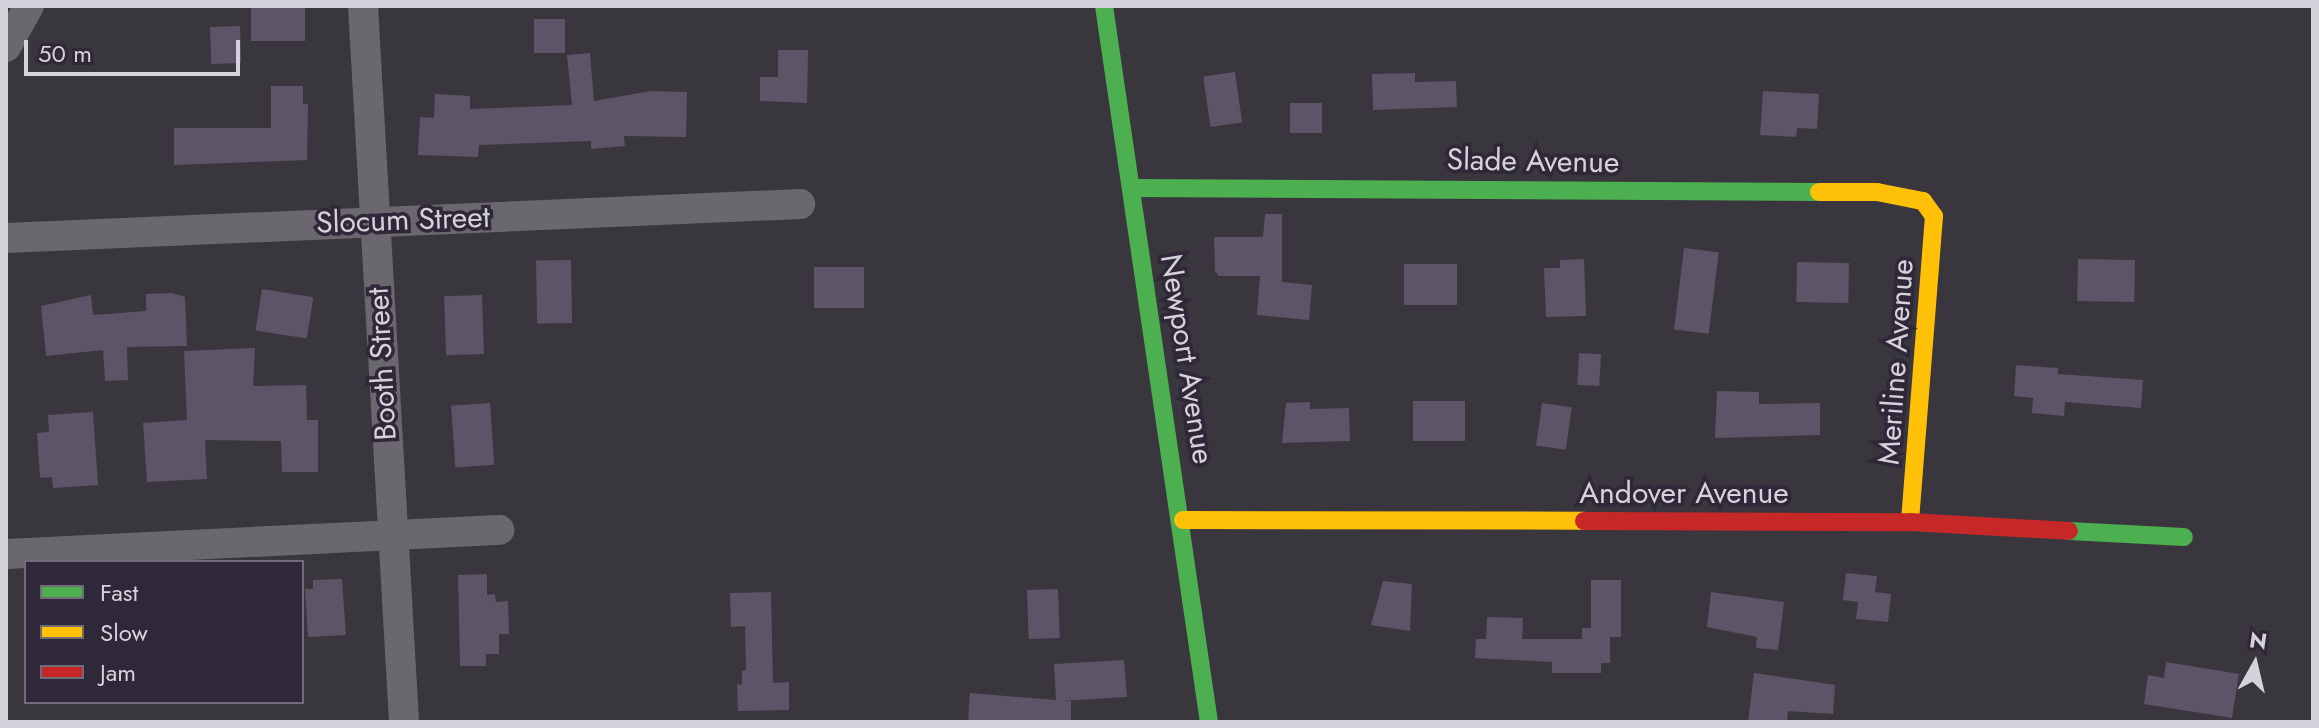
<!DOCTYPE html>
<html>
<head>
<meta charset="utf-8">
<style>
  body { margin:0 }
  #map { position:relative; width:2319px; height:728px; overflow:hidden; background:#39363e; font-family:Jost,sans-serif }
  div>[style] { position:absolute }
  .building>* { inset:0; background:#5c5467; transform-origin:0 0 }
  .street>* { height:30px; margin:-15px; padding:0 15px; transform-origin:15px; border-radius:15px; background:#6a676e }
  .fast>* { height:18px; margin:-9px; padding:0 9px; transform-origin:9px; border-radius:9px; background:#4caf50 }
  .slow>* { height:18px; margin:-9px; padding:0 9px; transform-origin:9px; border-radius:9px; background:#ffc107 }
  .jam>* { height:18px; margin:-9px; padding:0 9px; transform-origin:9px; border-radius:9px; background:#c62828 }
  span { translate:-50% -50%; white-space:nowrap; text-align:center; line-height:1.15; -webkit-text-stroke:7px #2e2838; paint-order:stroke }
  .street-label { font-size:30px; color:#d5d2dc }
  .frame { position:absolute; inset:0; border:8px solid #d5d2dc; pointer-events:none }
  .legend { position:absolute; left:24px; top:560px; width:280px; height:144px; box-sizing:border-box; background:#2e2838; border:2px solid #716c7a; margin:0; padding:10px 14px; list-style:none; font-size:24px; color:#d5d2dc }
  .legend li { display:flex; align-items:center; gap:16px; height:40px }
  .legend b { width:40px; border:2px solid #716c7a }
  .north { position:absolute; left:2215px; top:624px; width:80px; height:80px; -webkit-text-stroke:6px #2e2838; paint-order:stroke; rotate:8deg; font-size:22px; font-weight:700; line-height:32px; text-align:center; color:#d5d2dc }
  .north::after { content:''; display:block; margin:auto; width:28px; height:36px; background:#d5d2dc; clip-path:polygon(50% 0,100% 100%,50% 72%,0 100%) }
  .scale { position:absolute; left:24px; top:40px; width:216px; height:36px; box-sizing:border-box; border:4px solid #d5d2dc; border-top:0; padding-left:10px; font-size:24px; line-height:28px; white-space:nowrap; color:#d5d2dc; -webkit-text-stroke:6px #2e2838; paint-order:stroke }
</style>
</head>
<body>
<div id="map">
  <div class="building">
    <div style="left:251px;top:6px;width:54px;height:35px"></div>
    <div style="left:565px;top:19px;width:34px;height:31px;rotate:90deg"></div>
    <div style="left:240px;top:26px;width:37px;height:30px;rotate:88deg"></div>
    <div style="clip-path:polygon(778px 50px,808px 50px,807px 103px,760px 101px,760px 77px,778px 77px)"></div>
    <div style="clip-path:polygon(590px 53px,594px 101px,651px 91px,687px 92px,686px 137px,624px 136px,625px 146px,591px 149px,591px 141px,479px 145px,478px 157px,418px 155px,420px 117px,434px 118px,435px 94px,470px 96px,470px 109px,572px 105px,567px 55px)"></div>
    <div style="left:1235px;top:72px;width:51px;height:32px;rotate:82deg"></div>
    <div style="clip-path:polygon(1415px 73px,1415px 82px,1456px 81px,1457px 107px,1373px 110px,1372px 74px)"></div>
    <div style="clip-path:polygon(271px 86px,303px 86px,303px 104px,308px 104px,307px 160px,174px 165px,174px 128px,271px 128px)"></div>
    <div style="clip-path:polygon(1763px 91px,1819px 94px,1817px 129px,1797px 128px,1796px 137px,1760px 135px)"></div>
    <div style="left:1290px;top:103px;width:32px;height:30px"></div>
    <div style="clip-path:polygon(1265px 214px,1282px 214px,1282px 282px,1312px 285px,1309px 320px,1257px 315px,1260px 276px,1219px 276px,1215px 271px,1214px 237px,1263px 237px)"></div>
    <div style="left:1684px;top:248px;width:35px;height:82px;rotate:7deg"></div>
    <div style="clip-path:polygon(1584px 259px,1586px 316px,1546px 317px,1544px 268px,1560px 268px,1560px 260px)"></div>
    <div style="left:2078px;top:259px;width:57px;height:42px;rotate:1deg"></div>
    <div style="left:571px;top:260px;width:63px;height:35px;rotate:89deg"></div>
    <div style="left:1797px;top:262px;width:52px;height:40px;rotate:1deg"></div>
    <div style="left:1404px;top:264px;width:53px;height:41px"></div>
    <div style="left:814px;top:267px;width:50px;height:41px"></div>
    <div style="left:262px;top:289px;width:52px;height:42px;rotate:9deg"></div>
    <div style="clip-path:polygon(172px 293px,185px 297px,187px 346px,127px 347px,128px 380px,105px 381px,103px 350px,46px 356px,41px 306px,91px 295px,93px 315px,146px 311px,146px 294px)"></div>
    <div style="left:482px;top:295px;width:59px;height:38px;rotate:88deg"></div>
    <div style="clip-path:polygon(255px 348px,253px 386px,306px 385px,307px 420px,318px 420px,318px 472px,282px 472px,281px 441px,205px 440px,207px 479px,147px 482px,143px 423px,187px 420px,184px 351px)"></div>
    <div style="left:1579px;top:353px;width:22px;height:32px;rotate:3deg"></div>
    <div style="clip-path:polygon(2016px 365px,2058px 368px,2058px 374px,2143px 380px,2141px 408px,2065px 402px,2064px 416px,2032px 413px,2033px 398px,2014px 396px)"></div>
    <div style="clip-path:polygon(1717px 391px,1759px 392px,1759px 404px,1820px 403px,1820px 435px,1715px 438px)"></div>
    <div style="left:1413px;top:401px;width:52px;height:40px"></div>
    <div style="clip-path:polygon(1310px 402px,1310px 409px,1349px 408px,1350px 441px,1282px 443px,1286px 403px)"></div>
    <div style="left:490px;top:403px;width:62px;height:39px;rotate:86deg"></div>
    <div style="left:1542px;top:403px;width:30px;height:43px;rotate:8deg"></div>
    <div style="clip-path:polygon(93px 412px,98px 485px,53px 488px,52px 477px,40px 478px,37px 433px,49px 432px,48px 415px)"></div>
    <div style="clip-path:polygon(1846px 573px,1877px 576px,1875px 592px,1891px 594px,1888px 622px,1856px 619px,1858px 602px,1843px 600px)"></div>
    <div style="clip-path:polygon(487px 574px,487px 595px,495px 594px,496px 602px,508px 601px,509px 634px,499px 634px,499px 654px,486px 654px,486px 666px,460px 666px,458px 575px)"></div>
    <div style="clip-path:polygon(342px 579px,346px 635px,308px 637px,305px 589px,313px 589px,313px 580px)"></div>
    <div style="clip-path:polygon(1591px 580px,1621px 580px,1621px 637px,1610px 637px,1610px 663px,1601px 663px,1601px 673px,1552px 673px,1552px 662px,1475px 658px,1476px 639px,1486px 639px,1487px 617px,1523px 618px,1522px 639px,1582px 639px,1582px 628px,1591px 628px)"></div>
    <div style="clip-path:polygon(1383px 581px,1412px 584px,1410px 631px,1371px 625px)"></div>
    <div style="left:1058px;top:589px;width:49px;height:31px;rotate:88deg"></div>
    <div style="clip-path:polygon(771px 592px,773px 683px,789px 682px,789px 710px,738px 711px,737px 684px,742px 685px,742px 671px,746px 670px,745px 626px,731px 627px,730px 593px)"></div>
    <div style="clip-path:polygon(1711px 592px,1784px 602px,1778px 650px,1756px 648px,1757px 637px,1707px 627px)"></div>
    <div style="clip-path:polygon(1124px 660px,1127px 697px,1062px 701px,1071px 701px,1071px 722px,968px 722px,970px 693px,1056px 700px,1054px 664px)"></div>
    <div style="clip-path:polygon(2166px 662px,2239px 674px,2232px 718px,2144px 704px,2148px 675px,2164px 678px)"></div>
    <div style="clip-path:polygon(1754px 673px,1835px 685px,1833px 714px,1788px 711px,1787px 722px,1748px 722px)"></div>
  </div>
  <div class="street">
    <div style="left:363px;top:6px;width:717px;rotate:86.72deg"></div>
    <div style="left:6px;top:47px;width:47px;rotate:-60.7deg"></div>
    <div style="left:6px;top:238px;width:795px;rotate:-2.45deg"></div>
    <div style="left:6px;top:554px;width:494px;rotate:-2.8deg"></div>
  </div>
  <div class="fast">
    <div style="left:1104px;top:6px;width:724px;rotate:81.66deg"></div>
    <div style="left:1132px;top:188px;width:687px;rotate:0.33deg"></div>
    <div style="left:2069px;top:531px;width:115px;rotate:3deg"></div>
  </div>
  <div class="slow">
    <div style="left:1819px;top:192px;width:58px"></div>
    <div style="left:1877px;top:192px;width:47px;rotate:11.1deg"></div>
    <div style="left:1923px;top:201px;width:19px;rotate:54deg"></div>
    <div style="left:1934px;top:216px;width:307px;rotate:94.5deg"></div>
    <div style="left:1183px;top:520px;width:401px;rotate:0.1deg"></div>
  </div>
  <div class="jam">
    <div style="left:1584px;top:521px;width:326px;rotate:0.2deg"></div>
    <div style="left:1910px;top:522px;width:159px;rotate:3.2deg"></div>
  </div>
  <div class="street-label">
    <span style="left:1533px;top:161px;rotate:1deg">Slade Avenue</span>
    <span style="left:403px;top:220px;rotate:-2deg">Slocum Street</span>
    <span style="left:1187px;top:359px;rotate:81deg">Newport Avenue</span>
    <span style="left:1896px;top:362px;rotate:-86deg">Meriline Avenue</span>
    <span style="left:382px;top:364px;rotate:-93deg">Booth Street</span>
    <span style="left:1684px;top:493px">Andover Avenue</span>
  </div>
  <div class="frame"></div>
  <ul class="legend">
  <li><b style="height:10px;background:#4caf50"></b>Fast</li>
  <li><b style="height:10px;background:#ffc107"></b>Slow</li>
  <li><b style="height:10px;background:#c62828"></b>Jam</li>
  </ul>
  <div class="north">N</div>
  <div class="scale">50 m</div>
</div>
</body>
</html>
